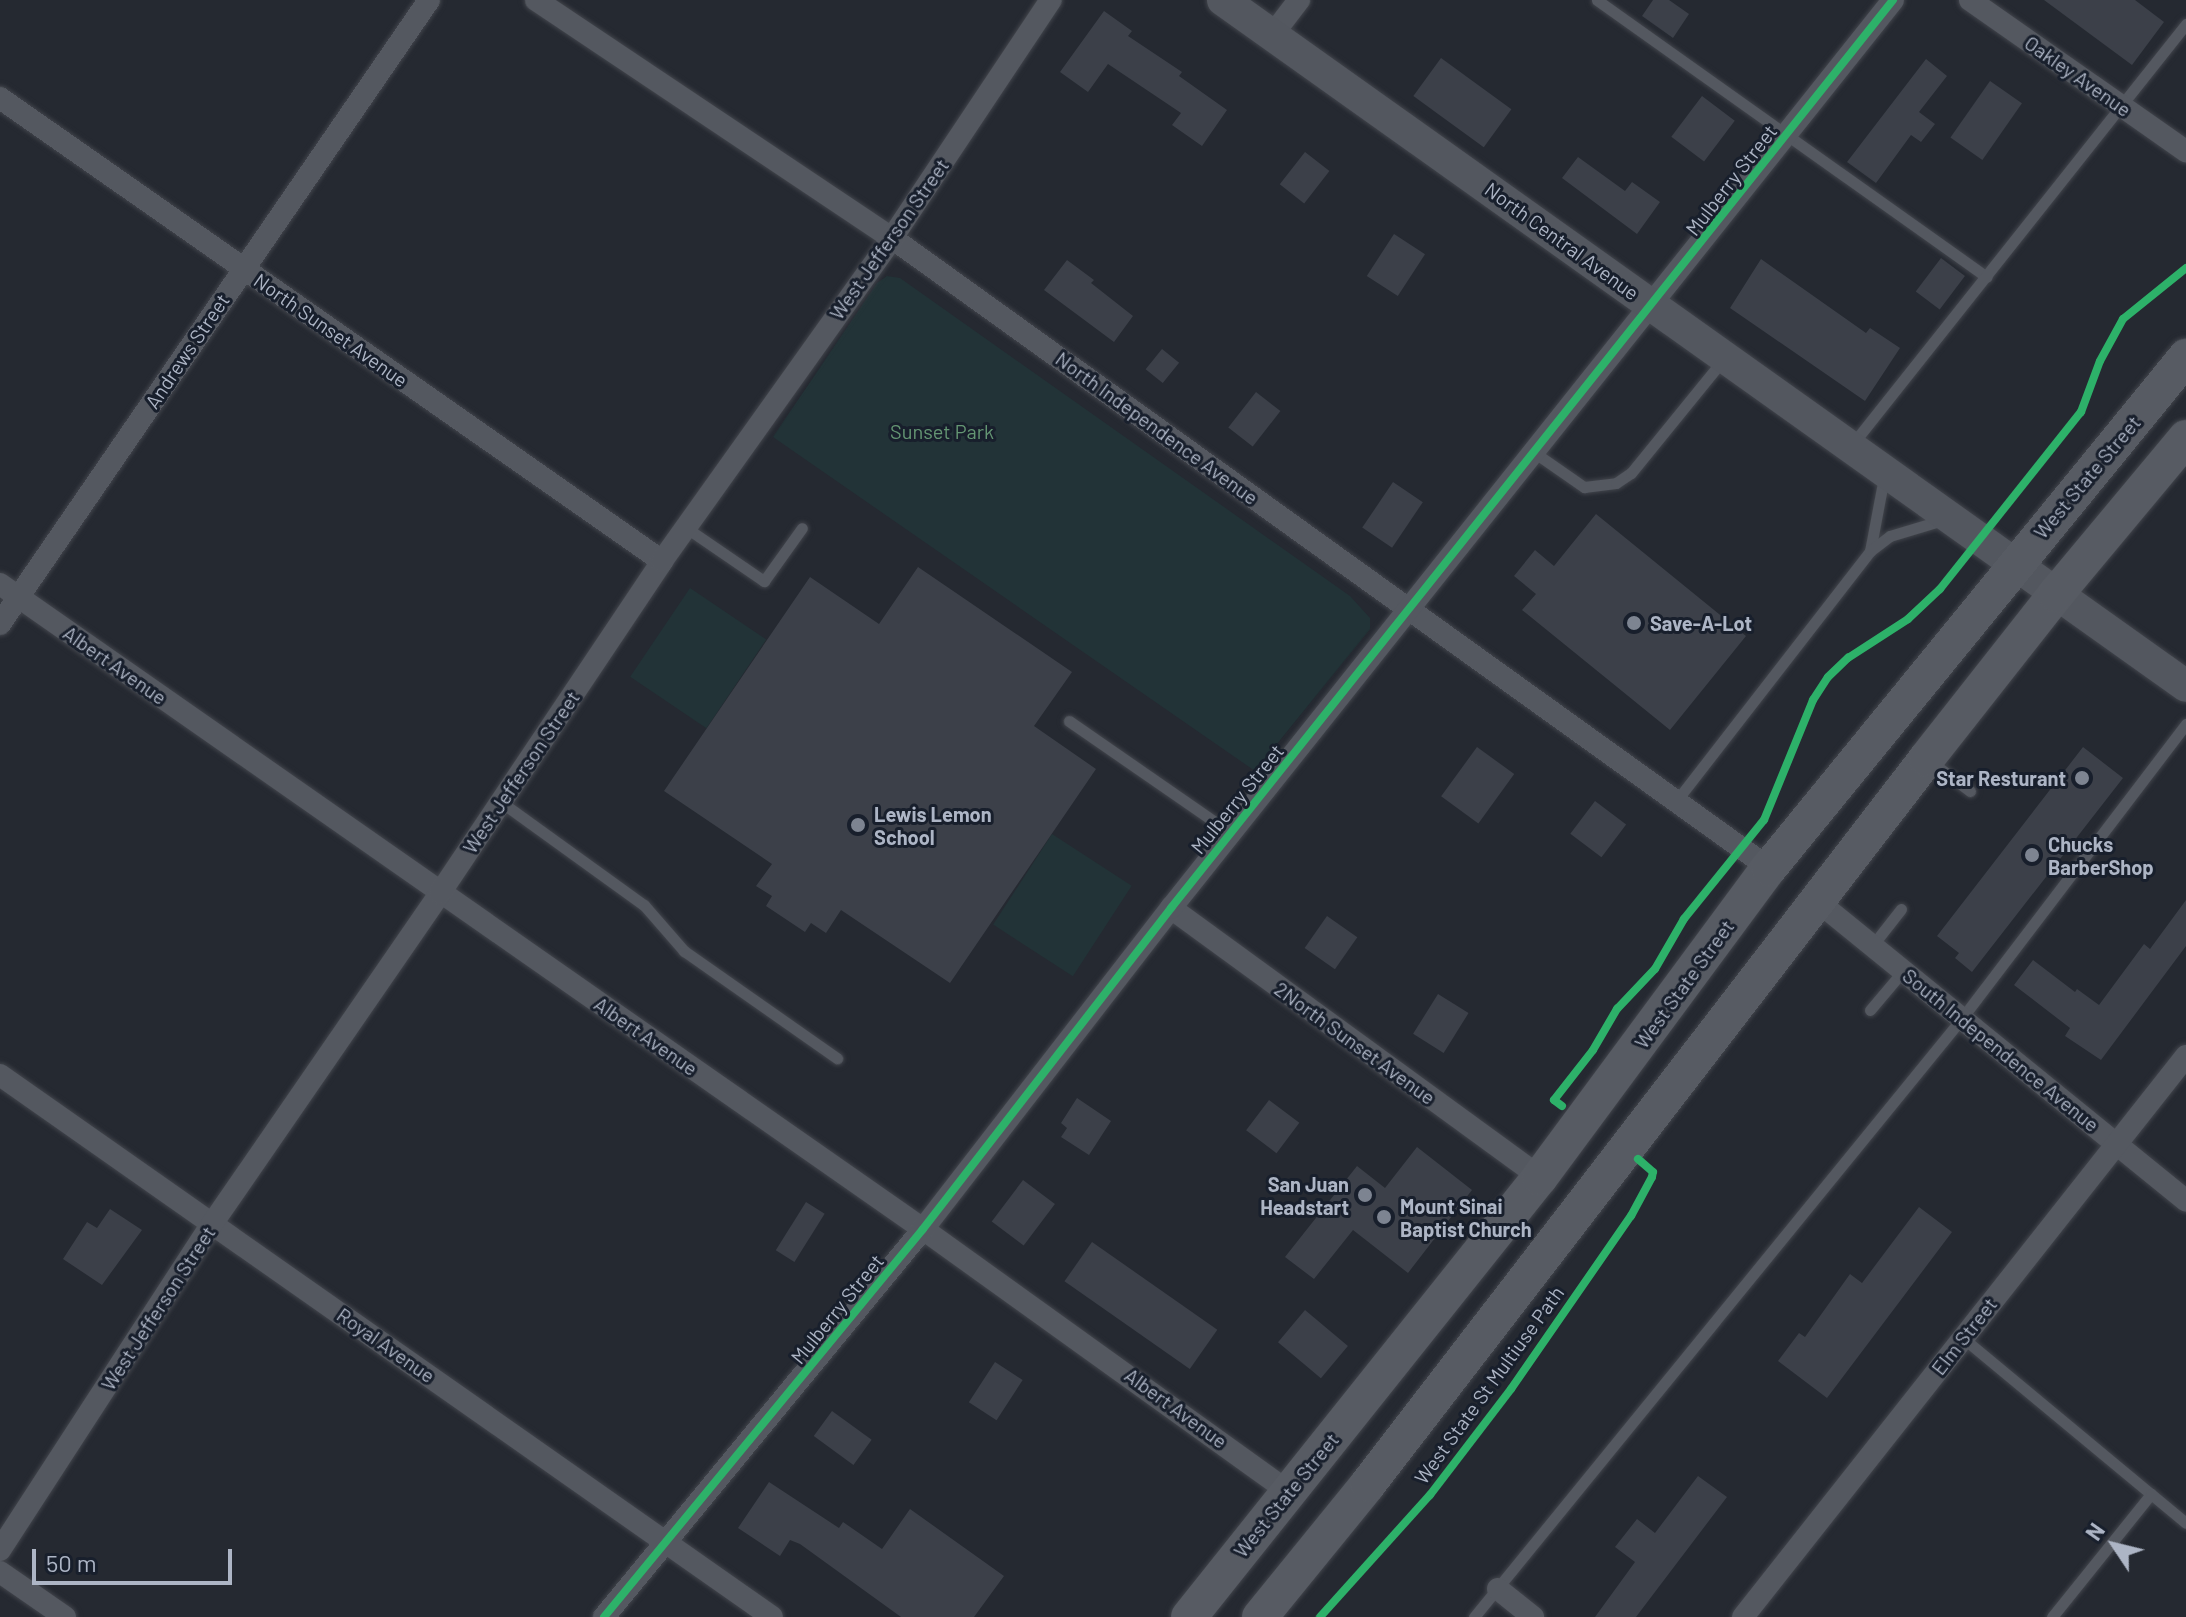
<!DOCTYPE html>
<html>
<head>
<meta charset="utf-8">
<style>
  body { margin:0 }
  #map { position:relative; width:2186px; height:1617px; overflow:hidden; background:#252931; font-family:Barlow,sans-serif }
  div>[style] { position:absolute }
  .green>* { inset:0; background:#223337; transform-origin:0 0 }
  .building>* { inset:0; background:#3c4049; transform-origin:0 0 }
  .roads { filter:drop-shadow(0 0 2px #41444b) drop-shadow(0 0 2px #41444b) }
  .service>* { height:11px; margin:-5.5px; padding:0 5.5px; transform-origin:5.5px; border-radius:5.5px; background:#545860 }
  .minor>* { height:22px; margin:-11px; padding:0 11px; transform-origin:11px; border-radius:11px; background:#545860 }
  .secondary>* { height:32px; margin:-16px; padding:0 16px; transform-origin:16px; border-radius:16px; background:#53575f }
  .primary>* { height:36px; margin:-18px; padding:0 18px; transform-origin:18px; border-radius:18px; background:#575b63 }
  .cycleway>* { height:8px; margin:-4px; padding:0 4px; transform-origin:4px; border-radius:4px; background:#2db169 }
  .dots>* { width:22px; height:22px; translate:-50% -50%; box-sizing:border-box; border:4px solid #181f2c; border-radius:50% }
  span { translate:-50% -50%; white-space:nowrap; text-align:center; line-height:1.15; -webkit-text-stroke:6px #181f2c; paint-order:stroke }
  .street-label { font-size:20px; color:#adb5c5 }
  .park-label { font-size:20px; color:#649673 }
  .poi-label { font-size:20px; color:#adb5c5; font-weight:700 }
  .left { translate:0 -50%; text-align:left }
  .right { translate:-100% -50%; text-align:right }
  .north { position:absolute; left:2074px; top:1505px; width:80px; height:80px; -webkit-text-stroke:6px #181f2c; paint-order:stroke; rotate:305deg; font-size:22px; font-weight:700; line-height:32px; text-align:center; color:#adb5c5 }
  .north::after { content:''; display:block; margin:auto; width:28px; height:36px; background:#adb5c5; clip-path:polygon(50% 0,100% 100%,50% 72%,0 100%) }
  .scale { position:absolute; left:32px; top:1549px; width:200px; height:36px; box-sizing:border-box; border:4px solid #adb5c5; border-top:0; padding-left:10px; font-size:24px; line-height:28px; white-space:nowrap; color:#adb5c5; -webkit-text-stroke:6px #181f2c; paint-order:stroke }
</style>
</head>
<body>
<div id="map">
  <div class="green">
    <div style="clip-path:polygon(887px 276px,900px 278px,1350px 596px,1370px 618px,1370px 629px,1255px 771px,773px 437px,877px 283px)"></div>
    <div style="left:690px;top:588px;width:92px;height:107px;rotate:34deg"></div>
    <div style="left:1052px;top:834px;width:95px;height:108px;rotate:33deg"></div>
  </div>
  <div class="building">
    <div style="clip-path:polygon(1653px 0,1669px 0,1689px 14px,1673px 38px,1642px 16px)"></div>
    <div style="clip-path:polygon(2044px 0,2135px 0,2164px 22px,2132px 65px)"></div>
    <div style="clip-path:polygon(1104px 11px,1132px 31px,1128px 36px,1182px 72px,1179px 76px,1227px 110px,1202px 146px,1172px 125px,1181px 113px,1108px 64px,1088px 92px,1060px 72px)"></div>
    <div style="left:1441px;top:58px;width:87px;height:47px;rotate:36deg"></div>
    <div style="clip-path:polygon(1926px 59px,1947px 76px,1919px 112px,1935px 124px,1921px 142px,1911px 135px,1876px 183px,1847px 162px)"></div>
    <div style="left:1990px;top:81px;width:39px;height:69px;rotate:35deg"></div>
    <div style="left:1702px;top:96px;width:41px;height:51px;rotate:37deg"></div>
    <div style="left:1305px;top:152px;width:31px;height:41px;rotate:38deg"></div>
    <div style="clip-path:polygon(1578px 157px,1625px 191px,1632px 182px,1660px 202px,1637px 234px,1562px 178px)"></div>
    <div style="left:1394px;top:234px;width:37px;height:50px;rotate:33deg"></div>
    <div style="left:1941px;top:258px;width:30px;height:42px;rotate:37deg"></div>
    <div style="clip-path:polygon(1761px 259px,1866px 333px,1870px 328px,1900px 348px,1865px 401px,1730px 308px)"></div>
    <div style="clip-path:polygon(1067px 260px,1094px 280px,1091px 283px,1133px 316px,1114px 342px,1044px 290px)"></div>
    <div style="left:1162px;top:349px;width:22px;height:26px;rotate:39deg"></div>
    <div style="left:1256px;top:392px;width:31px;height:45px;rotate:38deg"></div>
    <div style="left:1393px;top:482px;width:36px;height:55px;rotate:34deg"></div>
    <div style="clip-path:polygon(1596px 514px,1746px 636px,1670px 730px,1522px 610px,1536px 594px,1514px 576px,1535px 550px,1554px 566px)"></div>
    <div style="clip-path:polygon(918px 567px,1072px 672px,1034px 726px,1096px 769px,950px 983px,841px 910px,826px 933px,811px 923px,805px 932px,766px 906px,772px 896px,756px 886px,772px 864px,664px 791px,810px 577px,879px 624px)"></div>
    <div style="left:1477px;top:747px;width:46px;height:61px;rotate:36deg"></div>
    <div style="clip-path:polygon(2083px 747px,2123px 778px,1972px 972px,1955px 958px,1959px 953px,1937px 936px)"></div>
    <div style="left:1595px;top:801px;width:39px;height:41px;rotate:37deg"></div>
    <div style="clip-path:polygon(2186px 900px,2186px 946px,2101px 1060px,2065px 1036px,2070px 1028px,2014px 985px,2033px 960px,2075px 992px,2077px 989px,2099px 1005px,2144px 944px,2150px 949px)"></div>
    <div style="left:1327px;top:916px;width:37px;height:39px;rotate:35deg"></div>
    <div style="left:1438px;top:994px;width:36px;height:47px;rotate:32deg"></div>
    <div style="clip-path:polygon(1077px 1098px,1111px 1121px,1089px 1155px,1061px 1137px,1067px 1128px,1061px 1123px)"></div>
    <div style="left:1269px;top:1100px;width:38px;height:38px;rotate:37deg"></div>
    <div style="clip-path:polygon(1417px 1147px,1472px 1190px,1408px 1273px,1353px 1230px,1314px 1279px,1285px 1257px,1357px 1166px,1385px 1188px)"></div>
    <div style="left:1023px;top:1180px;width:40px;height:52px;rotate:37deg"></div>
    <div style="left:806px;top:1202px;width:22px;height:57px;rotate:32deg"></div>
    <div style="clip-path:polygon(1919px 1207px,1952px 1232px,1827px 1398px,1778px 1361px,1799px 1333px,1805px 1337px,1850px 1274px,1862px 1283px)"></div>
    <div style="clip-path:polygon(110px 1209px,142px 1230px,102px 1285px,63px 1259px,87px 1222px,97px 1228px)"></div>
    <div style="left:1092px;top:1242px;width:153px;height:48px;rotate:35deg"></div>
    <div style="left:1305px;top:1310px;width:56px;height:42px;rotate:40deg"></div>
    <div style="left:995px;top:1362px;width:33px;height:48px;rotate:33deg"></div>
    <div style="left:832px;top:1411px;width:49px;height:31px;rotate:36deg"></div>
    <div style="clip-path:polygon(1698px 1476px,1727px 1497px,1636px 1617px,1595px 1617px,1635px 1562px,1615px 1547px,1637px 1519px,1655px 1533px)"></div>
    <div style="clip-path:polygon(769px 1482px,839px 1528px,843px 1522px,882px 1549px,910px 1509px,1004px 1576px,974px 1617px,901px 1617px,800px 1544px,790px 1540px,780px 1556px,738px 1528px)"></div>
  </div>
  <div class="roads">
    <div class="service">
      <div style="left:1597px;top:0;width:478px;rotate:35.4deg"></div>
      <div style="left:1851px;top:446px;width:539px;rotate:-51.56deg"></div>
      <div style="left:1535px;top:453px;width:60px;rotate:34.8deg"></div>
      <div style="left:1584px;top:487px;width:32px;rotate:-7deg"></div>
      <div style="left:1616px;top:483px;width:18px;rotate:-34deg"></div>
      <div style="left:1631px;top:473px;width:144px;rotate:-50.9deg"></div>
      <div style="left:685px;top:527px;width:96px;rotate:34.4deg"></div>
      <div style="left:764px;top:581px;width:65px;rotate:-54.4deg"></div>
      <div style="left:1870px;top:551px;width:75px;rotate:-79.3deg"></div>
      <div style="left:1069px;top:721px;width:197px;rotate:34.7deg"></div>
      <div style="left:1930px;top:761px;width:50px;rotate:36.9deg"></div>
      <div style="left:1677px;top:800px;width:315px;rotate:-52.2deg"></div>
      <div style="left:1870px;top:551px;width:25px;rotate:-37deg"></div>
      <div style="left:1890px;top:536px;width:55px;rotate:-16.8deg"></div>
      <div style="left:501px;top:802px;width:176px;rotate:35.8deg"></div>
      <div style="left:644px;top:905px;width:61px;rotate:49deg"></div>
      <div style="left:684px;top:951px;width:187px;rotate:35deg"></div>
      <div style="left:1872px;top:946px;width:47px;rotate:-51.9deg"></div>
      <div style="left:1870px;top:1010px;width:51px;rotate:-49.8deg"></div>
      <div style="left:1963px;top:1338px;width:244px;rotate:39.7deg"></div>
      <div style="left:1474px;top:1617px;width:773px;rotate:-50.83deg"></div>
      <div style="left:1962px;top:1018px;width:370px;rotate:-52.7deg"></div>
      <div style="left:2052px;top:1617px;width:158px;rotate:-51.2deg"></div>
      <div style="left:2151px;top:1494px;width:45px;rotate:39.6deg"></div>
    </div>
    <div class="minor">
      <div style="left:536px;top:0;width:428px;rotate:33.8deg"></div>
      <div style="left:892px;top:238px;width:1080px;rotate:35.69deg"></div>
      <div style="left:1970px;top:0;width:264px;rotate:35deg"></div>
      <div style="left:1273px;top:34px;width:43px;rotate:-52.6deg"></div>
      <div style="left:0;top:98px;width:808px;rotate:34.97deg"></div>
      <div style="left:0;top:584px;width:1126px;rotate:34.95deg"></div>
      <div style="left:923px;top:1229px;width:451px;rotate:35.7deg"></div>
      <div style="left:0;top:624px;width:757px;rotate:-55.49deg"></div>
      <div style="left:1816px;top:900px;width:477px;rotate:39.1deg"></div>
      <div style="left:1171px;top:908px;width:457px;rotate:36.1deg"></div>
      <div style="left:0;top:1075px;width:943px;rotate:35.07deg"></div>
      <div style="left:0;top:1550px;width:389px;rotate:-57deg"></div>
      <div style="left:212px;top:1224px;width:402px;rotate:-55.4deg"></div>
      <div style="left:440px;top:893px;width:399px;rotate:-56.2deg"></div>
      <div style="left:662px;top:561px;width:397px;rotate:-54.5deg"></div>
      <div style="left:892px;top:238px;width:286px;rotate:-56.3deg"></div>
      <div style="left:0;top:1572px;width:79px;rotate:34.7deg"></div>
      <div style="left:1498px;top:1589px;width:45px;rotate:38.7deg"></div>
      <div style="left:604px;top:1617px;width:502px;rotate:-50.57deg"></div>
      <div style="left:923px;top:1229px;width:406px;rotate:-52.3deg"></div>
      <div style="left:1171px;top:908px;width:1160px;rotate:-51.51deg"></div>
      <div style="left:1743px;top:1617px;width:715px;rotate:-51.7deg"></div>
    </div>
    <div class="secondary">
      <div style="left:1223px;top:0;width:1182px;rotate:35.46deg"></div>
    </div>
    <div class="primary">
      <div style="left:1189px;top:1617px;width:563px;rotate:-51.42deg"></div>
      <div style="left:1540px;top:1177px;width:385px;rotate:-53.5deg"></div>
      <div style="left:1769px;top:868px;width:660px;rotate:-50.78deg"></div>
      <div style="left:1260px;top:1617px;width:171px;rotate:-50.9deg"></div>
      <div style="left:1368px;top:1484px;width:916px;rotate:-52.4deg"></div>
      <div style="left:1927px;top:758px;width:209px;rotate:-51.8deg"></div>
      <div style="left:2056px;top:594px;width:203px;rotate:-50.2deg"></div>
    </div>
  </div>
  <div class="cycleway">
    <div style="left:1562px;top:1106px;width:10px;rotate:-143deg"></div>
    <div style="left:1554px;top:1100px;width:63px;rotate:-52deg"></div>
    <div style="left:1593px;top:1050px;width:48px;rotate:-59.7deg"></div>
    <div style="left:1617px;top:1009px;width:55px;rotate:-46.5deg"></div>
    <div style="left:1655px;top:969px;width:58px;rotate:-59.9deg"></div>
    <div style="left:1684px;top:919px;width:127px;rotate:-51.1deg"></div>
    <div style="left:1764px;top:820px;width:130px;rotate:-67.8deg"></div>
    <div style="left:1813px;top:700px;width:27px;rotate:-57deg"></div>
    <div style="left:1828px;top:677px;width:28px;rotate:-44deg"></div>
    <div style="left:1848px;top:658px;width:72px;rotate:-33deg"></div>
    <div style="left:1908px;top:619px;width:44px;rotate:-43.2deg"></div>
    <div style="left:1940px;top:589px;width:226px;rotate:-51.5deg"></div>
    <div style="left:2081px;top:412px;width:54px;rotate:-69.6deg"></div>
    <div style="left:2100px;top:361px;width:48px;rotate:-61.3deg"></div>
    <div style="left:2123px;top:319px;width:81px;rotate:-39deg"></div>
    <div style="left:604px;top:1617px;width:502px;rotate:-50.57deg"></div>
    <div style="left:923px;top:1229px;width:406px;rotate:-52.3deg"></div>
    <div style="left:1171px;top:908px;width:1160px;rotate:-51.51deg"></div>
    <div style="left:1320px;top:1617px;width:164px;rotate:-48deg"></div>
    <div style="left:1430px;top:1495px;width:133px;rotate:-52.6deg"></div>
    <div style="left:1511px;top:1389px;width:211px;rotate:-55.3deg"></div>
    <div style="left:1631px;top:1216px;width:44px;rotate:-61.7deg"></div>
    <div style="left:1652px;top:1177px;width:5px;rotate:-79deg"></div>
    <div style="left:1653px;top:1172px;width:20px;rotate:-139deg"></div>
  </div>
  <div class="dots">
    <div style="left:1634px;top:623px;background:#7d8491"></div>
    <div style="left:2082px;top:778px;background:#7d8491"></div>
    <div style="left:858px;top:825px;background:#7d8491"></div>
    <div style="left:2032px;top:855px;background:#7d8491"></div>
    <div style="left:1365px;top:1195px;background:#7d8491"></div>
    <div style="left:1384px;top:1217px;background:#7d8491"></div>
  </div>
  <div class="street-label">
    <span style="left:2078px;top:76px;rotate:35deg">Oakley Avenue</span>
    <span style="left:1731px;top:180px;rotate:-52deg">Mulberry Street</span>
    <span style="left:889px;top:239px;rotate:-55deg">West Jefferson Street</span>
    <span style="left:1562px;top:241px;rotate:36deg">North Central Avenue</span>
    <span style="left:331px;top:330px;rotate:35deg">North Sunset Avenue</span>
    <span style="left:187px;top:351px;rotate:-56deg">Andrews Street</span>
    <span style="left:1157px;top:428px;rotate:36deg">North Independence Avenue</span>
    <span style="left:2087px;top:477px;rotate:-50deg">West State Street</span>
    <span style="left:115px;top:665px;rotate:35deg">Albert Avenue</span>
    <span style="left:521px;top:772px;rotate:-56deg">West Jefferson Street</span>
    <span style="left:1237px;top:799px;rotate:-51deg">Mulberry Street</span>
    <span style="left:1684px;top:984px;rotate:-54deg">West State Street</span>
    <span style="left:646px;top:1036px;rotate:35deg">Albert Avenue</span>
    <span style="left:1355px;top:1043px;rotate:36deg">2North Sunset Avenue</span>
    <span style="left:2001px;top:1050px;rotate:39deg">South Independence Avenue</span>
    <span style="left:158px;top:1308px;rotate:-57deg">West Jefferson Street</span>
    <span style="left:837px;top:1309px;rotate:-51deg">Mulberry Street</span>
    <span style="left:1964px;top:1336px;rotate:-52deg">Elm Street</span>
    <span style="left:386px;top:1345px;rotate:35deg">Royal Avenue</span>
    <span style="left:1489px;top:1385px;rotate:-54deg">West State St Multiuse Path</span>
    <span style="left:1176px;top:1408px;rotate:36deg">Albert Avenue</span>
    <span style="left:1286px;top:1495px;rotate:-51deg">West State Street</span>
  </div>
  <div class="park-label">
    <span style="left:942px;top:431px">Sunset Park</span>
  </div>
  <div class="poi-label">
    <span class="left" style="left:1650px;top:623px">Save-A-Lot</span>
    <span class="right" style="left:2066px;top:778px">Star Resturant</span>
    <span class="left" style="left:874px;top:826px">Lewis Lemon<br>School</span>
    <span class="left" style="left:2048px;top:856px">Chucks<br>BarberShop</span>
    <span class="right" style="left:1349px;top:1196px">San Juan<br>Headstart</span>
    <span class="left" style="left:1400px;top:1218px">Mount Sinai<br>Baptist Church</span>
  </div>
  <div class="north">N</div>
  <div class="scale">50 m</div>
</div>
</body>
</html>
